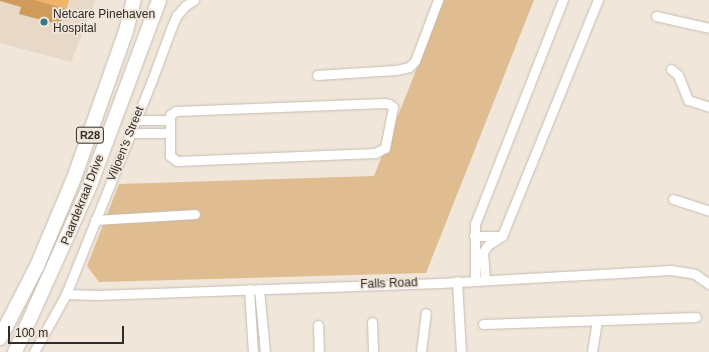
<!DOCTYPE html>
<html>
<head>
<meta charset="utf-8">
<style>
  body { margin:0 }
  #map { position:relative; width:709px; height:352px; overflow:hidden; background:#f0e6da; font-family:Arial,sans-serif }
  div>[style] { position:absolute }
  .built>* { inset:0; background:#e8d8c7 }
  .green>* { inset:0; background:#e0bc91 }
  .roads { filter:drop-shadow(0 0 1px #c6bcb1) drop-shadow(0 0 1px #c6bcb1) }
  .street>* { height:9px; margin:-4.5px; padding:0 4.5px; transform-origin:4.5px; border-radius:4.5px; background:#fff }
  .primary>* { height:14px; margin:-7px; padding:0 7px; transform-origin:7px; border-radius:7px; background:#fff }
  .wall>* { inset:0; background:#ce9b5a }
  .building>* { inset:0; background:#f0b469 }
  .dots>* { width:11px; height:11px; translate:-50% -50%; box-sizing:border-box; border:2px solid #f0e6da; border-radius:50% }
  span { translate:-50% -50%; white-space:nowrap; text-align:center; line-height:1.15; -webkit-text-stroke:3.5px #f0e6da; paint-order:stroke }
  .shield-label span { padding:1px 3px; background:#f0e6da; border:1px solid; border-radius:3px; -webkit-text-stroke-width:0 }
  .shield-label { font-size:11px; color:#302c28; font-weight:700 }
  .poi-label { font-size:12px; color:#302c28 }
  .left { translate:0 -50%; text-align:left }
  .street-label { font-size:12px; color:#302c28 }
  .scale { position:absolute; left:8px; top:326px; width:116px; height:18px; box-sizing:border-box; border:2px solid #302c28; border-top:0; padding-left:5px; font-size:12px; line-height:14px; white-space:nowrap; color:#302c28; -webkit-text-stroke:3px #f0e6da; paint-order:stroke }
</style>
</head>
<body>
<div id="map">
  <div class="built">
    <div style="clip-path:polygon(0 0,96px 0,71px 62px,0 43px)"></div>
  </div>
  <div class="green">
    <div style="clip-path:polygon(444px 0,534px 0,426px 273px,99px 282px,87px 266px,119px 184px,374px 176px)"></div>
  </div>
  <div class="roads">
    <div class="street">
      <div style="left:656px;top:16px;width:54px;rotate:12.8deg"></div>
      <div style="left:671px;top:69px;width:9px;rotate:41deg"></div>
      <div style="left:678px;top:75px;width:27px;rotate:68deg"></div>
      <div style="left:688px;top:100px;width:22px;rotate:18deg"></div>
      <div style="left:317px;top:75px;width:79px;rotate:-3.6deg"></div>
      <div style="left:396px;top:70px;width:13px;rotate:-13deg"></div>
      <div style="left:409px;top:67px;width:8px;rotate:-45deg"></div>
      <div style="left:415px;top:61px;width:65px;rotate:-69.3deg"></div>
      <div style="left:384px;top:103px;width:5px;rotate:11deg"></div>
      <div style="left:389px;top:104px;width:5px;rotate:37deg"></div>
      <div style="left:393px;top:107px;width:42px;rotate:101deg"></div>
      <div style="left:385px;top:148px;width:11px;rotate:153deg"></div>
      <div style="left:375px;top:153px;width:198px;rotate:177.7deg"></div>
      <div style="left:177px;top:161px;width:9px;rotate:-144deg"></div>
      <div style="left:170px;top:156px;width:41px;rotate:-90deg"></div>
      <div style="left:170px;top:115px;width:7px;rotate:-34deg"></div>
      <div style="left:176px;top:111px;width:208px;rotate:-2.2deg"></div>
      <div style="left:136px;top:120px;width:34px"></div>
      <div style="left:131px;top:133px;width:39px"></div>
      <div style="left:673px;top:199px;width:38px;rotate:18deg"></div>
      <div style="left:95px;top:220px;width:100px;rotate:-3.4deg"></div>
      <div style="left:474px;top:236px;width:28px"></div>
      <div style="left:475px;top:280px;width:56px;rotate:-90deg"></div>
      <div style="left:475px;top:224px;width:241px;rotate:-68.6deg"></div>
      <div style="left:485px;top:280px;width:28px;rotate:-94deg"></div>
      <div style="left:483px;top:252px;width:9px;rotate:-54deg"></div>
      <div style="left:488px;top:245px;width:17px;rotate:-33deg"></div>
      <div style="left:502px;top:236px;width:255px;rotate:-67.9deg"></div>
      <div style="left:457px;top:281px;width:71px;rotate:86.8deg"></div>
      <div style="left:249px;top:289px;width:63px;rotate:86.4deg"></div>
      <div style="left:259px;top:289px;width:63px;rotate:84.6deg"></div>
      <div style="left:66px;top:294px;width:31px;rotate:2deg"></div>
      <div style="left:97px;top:295px;width:343px;rotate:-2deg"></div>
      <div style="left:440px;top:283px;width:231px;rotate:-3.2deg"></div>
      <div style="left:671px;top:270px;width:24px;rotate:9deg"></div>
      <div style="left:695px;top:274px;width:17px;rotate:36deg"></div>
      <div style="left:372px;top:322px;width:30px;rotate:88deg"></div>
      <div style="left:483px;top:324px;width:213px;rotate:-1.9deg"></div>
      <div style="left:318px;top:325px;width:27px;rotate:88deg"></div>
      <div style="left:34px;top:352px;width:66px;rotate:-61.1deg"></div>
      <div style="left:66px;top:294px;width:231px;rotate:-68.1deg"></div>
      <div style="left:152px;top:80px;width:58px;rotate:-69.7deg"></div>
      <div style="left:172px;top:26px;width:12px;rotate:-66deg"></div>
      <div style="left:177px;top:15px;width:12px;rotate:-48deg"></div>
      <div style="left:185px;top:6px;width:11px;rotate:-34deg"></div>
      <div style="left:421px;top:352px;width:39px;rotate:-83deg"></div>
      <div style="left:592px;top:352px;width:31px;rotate:-81deg"></div>
    </div>
    <div class="primary">
      <div style="left:0;top:338px;width:81px;rotate:-62.8deg"></div>
      <div style="left:37px;top:266px;width:95px;rotate:-67.2deg"></div>
      <div style="left:74px;top:178px;width:156px;rotate:-70.5deg"></div>
      <div style="left:126px;top:31px;width:32px;rotate:-76deg"></div>
      <div style="left:15px;top:352px;width:183px;rotate:-65.8deg"></div>
      <div style="left:90px;top:185px;width:197px;rotate:-69.5deg"></div>
    </div>
  </div>
  <div class="wall">
    <div style="clip-path:polygon(0 0,69px 0,60px 25px,19px 14px,21px 7px,0 1px)"></div>
  </div>
  <div class="building">
    <div style="clip-path:polygon(34px 0,69px 0,66px 9px)"></div>
  </div>
  <div class="dots">
    <div style="left:44px;top:22px;background:#347a87"></div>
  </div>
  <div class="shield-label">
    <span style="left:90px;top:135px">R28</span>
  </div>
  <div class="poi-label">
    <span class="left" style="left:53px;top:22px">Netcare Pinehaven<br>Hospital</span>
  </div>
  <div class="street-label">
    <span style="left:126px;top:144px;rotate:-68deg">Viljoen's Street</span>
    <span style="left:83px;top:200px;rotate:-68deg">Paardekraal Drive</span>
    <span style="left:389px;top:284px;rotate:-2deg">Falls Road</span>
  </div>
  <div class="scale">100 m</div>
</div>
</body>
</html>
